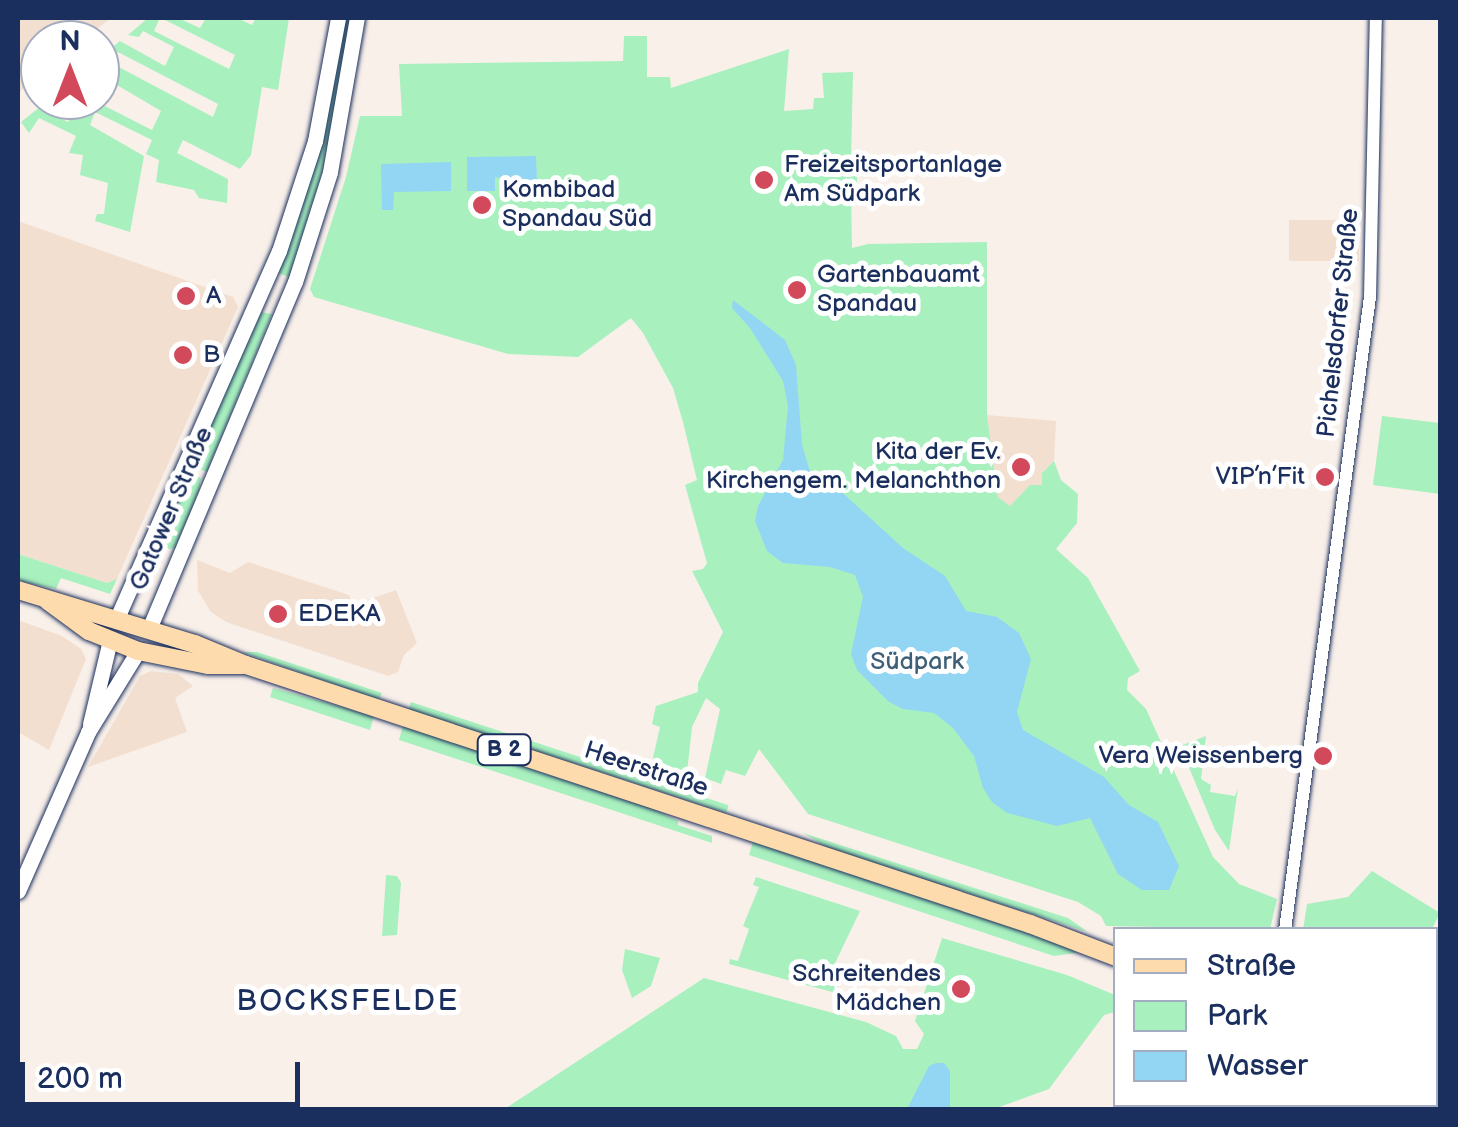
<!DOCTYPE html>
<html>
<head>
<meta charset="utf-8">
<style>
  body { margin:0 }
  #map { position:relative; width:1458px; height:1127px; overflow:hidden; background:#f9f0ea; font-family:"Balsamiq Sans",sans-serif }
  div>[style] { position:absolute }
  .built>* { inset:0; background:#f2dfd0; transform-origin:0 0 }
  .green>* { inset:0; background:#a8f0be; transform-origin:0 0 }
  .water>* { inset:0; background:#92d6f4 }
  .roads { filter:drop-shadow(0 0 2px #1b2f5e) drop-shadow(0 0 2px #1b2f5e) }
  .tertiary>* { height:12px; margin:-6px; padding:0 6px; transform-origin:6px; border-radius:6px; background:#fff }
  .secondary>* { height:15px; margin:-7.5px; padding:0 7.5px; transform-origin:7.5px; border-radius:7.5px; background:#fff }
  .primary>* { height:18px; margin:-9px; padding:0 9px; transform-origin:9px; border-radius:9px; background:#fedbac }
  .dots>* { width:28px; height:28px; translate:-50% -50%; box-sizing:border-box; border:5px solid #fff; border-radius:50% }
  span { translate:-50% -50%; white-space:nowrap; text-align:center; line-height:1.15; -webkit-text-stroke:10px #fff; paint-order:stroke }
  .shield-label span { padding:2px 8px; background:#fff; border:2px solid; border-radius:8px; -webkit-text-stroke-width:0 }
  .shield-label { font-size:22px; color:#1b2f5e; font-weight:700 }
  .poi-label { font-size:25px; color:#1b2f5e }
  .left { translate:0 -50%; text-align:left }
  .right { translate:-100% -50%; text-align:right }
  .street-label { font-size:25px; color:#1b2f5e }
  .park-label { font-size:25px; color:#3e5f76 }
  .quarter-label { font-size:30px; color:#1b2f5e; letter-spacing:2.5px }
  .frame { position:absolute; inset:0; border:20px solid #1b2f5e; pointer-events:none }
  .legend { position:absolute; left:1113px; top:927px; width:325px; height:180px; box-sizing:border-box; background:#fff; border:2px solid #a4acbf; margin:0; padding:12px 18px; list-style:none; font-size:30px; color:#1b2f5e }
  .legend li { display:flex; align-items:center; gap:20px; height:50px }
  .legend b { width:50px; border:2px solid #a4acbf }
  .north { position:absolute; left:20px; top:20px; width:100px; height:100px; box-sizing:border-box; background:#fff; border:2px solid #a4acbf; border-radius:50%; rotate:0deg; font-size:28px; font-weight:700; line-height:40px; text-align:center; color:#1b2f5e }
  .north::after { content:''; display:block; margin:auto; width:35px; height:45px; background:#d1495b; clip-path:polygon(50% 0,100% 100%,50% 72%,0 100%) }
  .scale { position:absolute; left:20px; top:1062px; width:280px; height:45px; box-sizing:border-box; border:5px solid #1b2f5e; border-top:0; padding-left:12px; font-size:30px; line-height:35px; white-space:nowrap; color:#1b2f5e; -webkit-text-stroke:8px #fff; paint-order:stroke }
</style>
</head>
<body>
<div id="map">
  <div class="built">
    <div style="clip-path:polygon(18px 18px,111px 18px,83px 40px,40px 40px,40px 75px,18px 93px)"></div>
    <div style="left:1359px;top:220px;width:41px;height:70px;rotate:90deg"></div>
    <div style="clip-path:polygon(18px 221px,233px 297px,238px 307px,117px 579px,107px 583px,18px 554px)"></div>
    <div style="clip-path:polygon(987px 415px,1056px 421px,1054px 461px,1042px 473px,1042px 485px,1030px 485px,1010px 507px,998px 497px)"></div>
    <div style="clip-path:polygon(197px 560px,230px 573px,248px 562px,349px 595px,353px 605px,396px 590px,417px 643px,404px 655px,398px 672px,388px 676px,226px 622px,211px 612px,198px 591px)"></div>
    <div style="clip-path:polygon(18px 620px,62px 636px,81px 649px,86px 659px,49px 750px,18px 732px)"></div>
    <div style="clip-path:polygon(151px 671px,178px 674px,193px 686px,175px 698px,187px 732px,88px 767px,140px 676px)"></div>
  </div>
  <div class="green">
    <div style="clip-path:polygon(evenodd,148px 18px,160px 18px,154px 31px,229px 69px,235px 55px,161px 18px,178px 18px,200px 28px,206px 18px,237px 18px,252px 25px,256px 18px,289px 18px,278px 90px,262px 87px,251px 155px,240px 169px,183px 140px,177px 153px,228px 179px,227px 203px,199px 198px,194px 190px,156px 182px,159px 160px,146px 154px,152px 140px,95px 112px,90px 125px,144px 156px,130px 232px,95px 221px,97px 214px,104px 214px,108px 183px,80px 175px,83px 155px,69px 153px,76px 136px,39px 118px,29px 133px,21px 122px,40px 107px,68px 122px,77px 106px,68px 100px,93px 100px,152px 130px,161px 111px,100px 75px,100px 57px,120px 41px,165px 66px,174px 47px,143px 31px,139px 37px,128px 35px,148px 18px,118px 52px,218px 104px,213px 117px,113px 64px,118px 52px)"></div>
    <div style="clip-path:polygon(344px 18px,351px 18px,328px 155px,289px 277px,278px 273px,320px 146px)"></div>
    <div style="clip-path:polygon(624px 36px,647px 36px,647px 77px,670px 77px,671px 88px,789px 49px,784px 111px,813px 109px,814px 98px,824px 98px,822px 73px,853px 72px,851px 160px,857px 164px,857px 185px,851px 190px,852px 248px,868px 244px,987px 242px,987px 415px,998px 497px,1010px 506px,1030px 485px,1042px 485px,1042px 473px,1054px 461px,1061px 480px,1078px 494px,1077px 523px,1056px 549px,1088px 578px,1140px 671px,1128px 678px,1127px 690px,1146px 709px,1213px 857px,1239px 884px,1277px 899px,1270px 929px,1106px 926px,1101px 916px,1078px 902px,808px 814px,759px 749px,745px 776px,726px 770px,721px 784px,705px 778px,720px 709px,706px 698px,692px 727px,687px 773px,652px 762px,660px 727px,652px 724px,656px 706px,698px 692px,698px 683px,723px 632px,692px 571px,703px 569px,707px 563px,685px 485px,697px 480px,683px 422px,673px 388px,643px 333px,631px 318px,578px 357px,508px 354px,314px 297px,310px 289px,346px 177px,360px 116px,402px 116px,399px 64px,623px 61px)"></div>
    <div style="clip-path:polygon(261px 312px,272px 314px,207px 472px,192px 466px)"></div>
    <div style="clip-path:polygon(1382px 416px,1440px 423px,1440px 494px,1373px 485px)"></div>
    <div style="clip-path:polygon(190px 473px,201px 478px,198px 496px,176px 548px,169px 549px,159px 540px)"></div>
    <div style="clip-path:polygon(18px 554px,107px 583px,117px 579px,110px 594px,61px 578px,56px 589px,28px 583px,18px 580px)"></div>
    <div style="clip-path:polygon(242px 652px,257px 652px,382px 693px,379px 700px)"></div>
    <div style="clip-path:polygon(273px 688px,374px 716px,370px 730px,270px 697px)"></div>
    <div style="left:411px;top:702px;width:334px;height:8px;rotate:18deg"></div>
    <div style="clip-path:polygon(403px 726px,649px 807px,678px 821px,678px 825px,712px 836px,712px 843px,399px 740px)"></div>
    <div style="clip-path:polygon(1206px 736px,1201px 779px,1211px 785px,1210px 792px,1235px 796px,1238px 788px,1229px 851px,1215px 830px,1180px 746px)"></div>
    <div style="clip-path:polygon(803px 833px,1068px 918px,1088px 932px,830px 849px)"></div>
    <div style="clip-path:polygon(753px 841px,1074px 947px,1076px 953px,1054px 956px,749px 855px)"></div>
    <div style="clip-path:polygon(1372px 871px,1440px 913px,1433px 927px,1303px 930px,1307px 904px,1348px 897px)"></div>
    <div style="clip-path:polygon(386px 875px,397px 876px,401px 883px,397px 935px,382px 936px)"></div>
    <div style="clip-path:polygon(756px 877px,860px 911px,827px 980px,839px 984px,836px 993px,729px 964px,730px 959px,738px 961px,749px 929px,743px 926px,759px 887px,753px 885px)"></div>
    <div style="clip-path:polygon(942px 938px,1067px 975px,1115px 995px,1115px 1012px,1104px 1015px,1049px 1089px,994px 1109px,503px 1110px,704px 978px,866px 1022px,896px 1036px,903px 1049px,917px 1049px,924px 1034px,915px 1021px)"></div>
    <div style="clip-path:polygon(625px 949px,660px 958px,651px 986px,632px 998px,622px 970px)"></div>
  </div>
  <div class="water">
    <div style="clip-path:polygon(536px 156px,537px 182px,495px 177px,495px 191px,467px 191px,467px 157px)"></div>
    <div style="clip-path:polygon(451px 162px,451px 191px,394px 192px,393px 210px,382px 210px,381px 164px)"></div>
    <div style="clip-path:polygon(733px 300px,785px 340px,796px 365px,802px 445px,811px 475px,835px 486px,903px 548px,945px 576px,966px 611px,997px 617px,1019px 633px,1031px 659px,1017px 712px,1023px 730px,1104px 777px,1129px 805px,1158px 822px,1179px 866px,1169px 890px,1142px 890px,1118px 874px,1090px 818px,1057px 826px,1007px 813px,992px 802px,983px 788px,974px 756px,953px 728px,934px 713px,903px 709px,889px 702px,857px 670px,851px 654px,863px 597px,855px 575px,830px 567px,783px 563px,767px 551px,755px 521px,758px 506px,783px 460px,788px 406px,783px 381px,750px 328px,732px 308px)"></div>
    <div style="clip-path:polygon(936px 1063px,944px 1063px,950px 1071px,950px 1109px,907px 1109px,929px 1066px)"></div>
  </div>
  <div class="roads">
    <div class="tertiary">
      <div style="left:1285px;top:930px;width:639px;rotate:-82.35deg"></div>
      <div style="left:1370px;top:297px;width:279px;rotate:-88.8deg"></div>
    </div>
    <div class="secondary">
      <div style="left:117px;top:618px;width:401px;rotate:-66.2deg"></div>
      <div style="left:279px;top:251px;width:116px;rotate:-71.9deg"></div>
      <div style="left:315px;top:141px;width:125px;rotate:-79.4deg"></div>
      <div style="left:149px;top:629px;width:376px;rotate:-67.2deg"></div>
      <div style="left:295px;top:282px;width:115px;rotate:-72.3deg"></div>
      <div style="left:330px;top:172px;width:156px;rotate:-80.1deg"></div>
      <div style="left:90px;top:724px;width:86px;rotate:-76.6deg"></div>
      <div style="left:18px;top:891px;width:174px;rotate:-66.2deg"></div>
      <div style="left:88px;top:732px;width:95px;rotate:-58.3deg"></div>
    </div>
    <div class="primary">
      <div style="left:18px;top:590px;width:185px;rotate:17deg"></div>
      <div style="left:195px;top:644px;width:55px;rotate:22.4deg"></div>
      <div style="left:246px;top:665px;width:826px;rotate:18.28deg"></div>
      <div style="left:1030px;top:924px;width:92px;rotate:21deg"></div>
      <div style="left:48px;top:601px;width:51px;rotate:36.2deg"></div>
      <div style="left:89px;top:631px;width:53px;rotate:22.2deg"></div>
      <div style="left:138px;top:651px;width:71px;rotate:11.3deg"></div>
      <div style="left:208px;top:665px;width:34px"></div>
      <div style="left:1436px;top:1060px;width:4px;rotate:14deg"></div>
    </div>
  </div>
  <div class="dots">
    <div style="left:764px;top:180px;background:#d1495b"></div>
    <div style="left:482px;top:205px;background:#d1495b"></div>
    <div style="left:797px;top:290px;background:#d1495b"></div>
    <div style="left:186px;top:296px;background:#d1495b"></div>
    <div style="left:183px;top:355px;background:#d1495b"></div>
    <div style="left:1021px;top:467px;background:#d1495b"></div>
    <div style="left:1325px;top:477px;background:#d1495b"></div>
    <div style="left:278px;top:614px;background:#d1495b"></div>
    <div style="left:1323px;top:756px;background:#d1495b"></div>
    <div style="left:961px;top:989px;background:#d1495b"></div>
  </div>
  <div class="shield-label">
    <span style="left:504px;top:750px">B 2</span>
  </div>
  <div class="poi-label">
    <span class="left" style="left:784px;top:180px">Freizeitsportanlage<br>Am Südpark</span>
    <span class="left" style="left:502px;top:205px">Kombibad<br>Spandau Süd</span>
    <span class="left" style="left:817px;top:290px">Gartenbauamt<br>Spandau</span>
    <span class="left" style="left:206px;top:296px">A</span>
    <span class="left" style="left:203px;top:355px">B</span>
    <span class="right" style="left:1001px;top:467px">Kita der Ev.<br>Kirchengem. Melanchthon</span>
    <span class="right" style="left:1305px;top:477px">VIP’n’Fit</span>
    <span class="left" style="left:298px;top:614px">EDEKA</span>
    <span class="right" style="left:1303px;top:756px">Vera Weissenberg</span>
    <span class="right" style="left:941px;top:989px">Schreitendes<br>Mädchen</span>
  </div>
  <div class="street-label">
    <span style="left:1339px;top:323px;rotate:-84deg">Pichelsdorfer Straße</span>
    <span style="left:172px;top:509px;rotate:-67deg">Gatower Straße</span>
    <span style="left:646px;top:770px;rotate:18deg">Heerstraße</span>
  </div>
  <div class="park-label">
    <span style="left:917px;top:662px">Südpark</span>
  </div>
  <div class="quarter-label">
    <span style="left:348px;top:1001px">BOCKSFELDE</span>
  </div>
  <div class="frame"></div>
  <ul class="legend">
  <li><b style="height:12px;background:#fedbac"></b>Straße</li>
  <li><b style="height:28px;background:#a8f0be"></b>Park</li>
  <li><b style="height:28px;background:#92d6f4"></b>Wasser</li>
  </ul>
  <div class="north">N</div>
  <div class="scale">200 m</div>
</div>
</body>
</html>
